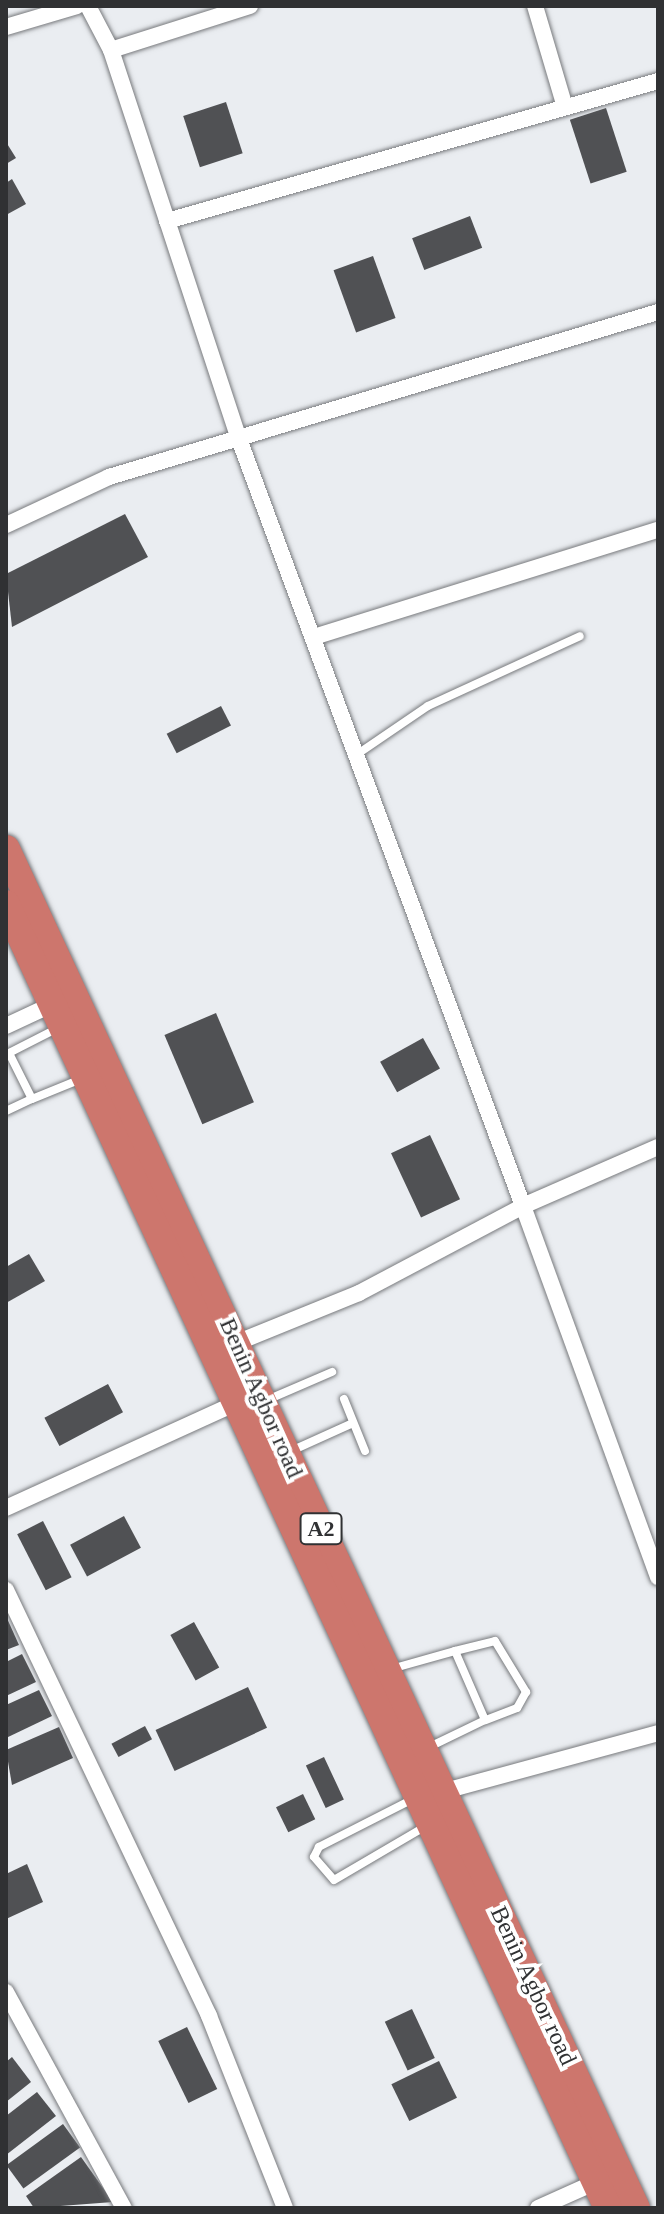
<!DOCTYPE html>
<html>
<head>
<meta charset="utf-8">
<style>
  body { margin:0 }
  #map { position:relative; width:664px; height:2214px; overflow:hidden; background:#eaedf1; font-family:"Times New Roman",serif }
  div>[style] { position:absolute }
  .building>* { inset:0; background:#505154; transform-origin:0 0 }
  .roads { filter:drop-shadow(0 0 2px #787a7d) drop-shadow(0 0 2px #787a7d) }
  .lane>* { height:8px; margin:-4px; padding:0 4px; transform-origin:4px; border-radius:4px; background:#fff }
  .street>* { height:16px; margin:-8px; padding:0 8px; transform-origin:8px; border-radius:8px; background:#fff }
  .highway>* { height:28px; margin:-14px; padding:0 14px; transform-origin:14px; border-radius:14px; background:#cd766d }
  span { translate:-50% -50%; white-space:nowrap; text-align:center; line-height:1.15; -webkit-text-stroke:8px #fff; paint-order:stroke }
  .shield-label span { padding:2px 6px; background:#fff; border:2px solid; border-radius:6px; -webkit-text-stroke-width:0 }
  .shield-label { font-size:22px; color:#303133; font-weight:700 }
  .street-label { font-size:24px; color:#303133 }
  .frame { position:absolute; inset:0; border:8px solid #303133; pointer-events:none }
</style>
</head>
<body>
<div id="map">
  <div class="building">
    <div style="left:226px;top:102px;width:54px;height:45px;rotate:72deg"></div>
    <div style="left:606px;top:108px;width:67px;height:38px;rotate:72deg"></div>
    <div style="clip-path:polygon(6px 142px,16px 158px,6px 164px)"></div>
    <div style="clip-path:polygon(12px 179px,26px 204px,6px 215px,6px 183px)"></div>
    <div style="left:470px;top:216px;width:34px;height:62px;rotate:69deg"></div>
    <div style="left:373px;top:256px;width:66px;height:42px;rotate:70deg"></div>
    <div style="clip-path:polygon(125px 514px,148px 557px,12px 627px,6px 574px)"></div>
    <div style="left:221px;top:706px;width:22px;height:61px;rotate:63deg"></div>
    <div style="left:216px;top:1013px;width:97px;height:56px;rotate:67deg"></div>
    <div style="left:423px;top:1038px;width:35px;height:49px;rotate:61deg"></div>
    <div style="left:430px;top:1135px;width:71px;height:43px;rotate:65deg"></div>
    <div style="clip-path:polygon(29px 1254px,45px 1281px,6px 1303px,6px 1267px)"></div>
    <div style="left:108px;top:1384px;width:32px;height:72px;rotate:62deg"></div>
    <div style="left:124px;top:1516px;width:36px;height:61px;rotate:62deg"></div>
    <div style="left:43px;top:1521px;width:63px;height:29px;rotate:63deg"></div>
    <div style="clip-path:polygon(6px 1616px,19px 1645px,6px 1650px)"></div>
    <div style="left:194px;top:1622px;width:52px;height:27px;rotate:61deg"></div>
    <div style="clip-path:polygon(22px 1654px,36px 1682px,6px 1696px,6px 1662px)"></div>
    <div style="left:248px;top:1687px;width:45px;height:102px;rotate:65deg"></div>
    <div style="clip-path:polygon(39px 1690px,52px 1716px,6px 1738px,6px 1705px)"></div>
    <div style="left:145px;top:1726px;width:15px;height:38px;rotate:62deg"></div>
    <div style="clip-path:polygon(59px 1727px,73px 1758px,12px 1785px,6px 1750px)"></div>
    <div style="left:324px;top:1757px;width:47px;height:20px;rotate:65deg"></div>
    <div style="left:303px;top:1794px;width:28px;height:30px;rotate:64deg"></div>
    <div style="clip-path:polygon(27px 1864px,43px 1902px,6px 1919px,6px 1874px)"></div>
    <div style="left:412px;top:2009px;width:54px;height:30px;rotate:65deg"></div>
    <div style="left:187px;top:2027px;width:69px;height:32px;rotate:64deg"></div>
    <div style="clip-path:polygon(12px 2057px,31px 2082px,6px 2102px,6px 2062px)"></div>
    <div style="left:439px;top:2061px;width:41px;height:53px;rotate:64deg"></div>
    <div style="clip-path:polygon(37px 2092px,56px 2116px,6px 2155px,6px 2116px)"></div>
    <div style="left:63px;top:2124px;width:29px;height:70px;rotate:54deg"></div>
    <div style="clip-path:polygon(81px 2157px,113px 2202px,34px 2208px,26px 2196px)"></div>
  </div>
  <div class="roads">
    <div class="lane">
      <div style="left:359px;top:753px;width:83px;rotate:-34.3deg"></div>
      <div style="left:428px;top:706px;width:167px;rotate:-24.7deg"></div>
      <div style="left:58px;top:1028px;width:55px;rotate:153deg"></div>
      <div style="left:9px;top:1053px;width:51px;rotate:63.4deg"></div>
      <div style="left:32px;top:1099px;width:53px;rotate:-22.2deg"></div>
      <div style="left:6px;top:1111px;width:29px;rotate:-25deg"></div>
      <div style="left:344px;top:1399px;width:56px;rotate:68deg"></div>
      <div style="left:267px;top:1400px;width:71px;rotate:-23.3deg"></div>
      <div style="left:291px;top:1451px;width:68px;rotate:-24.3deg"></div>
      <div style="left:455px;top:1651px;width:41px;rotate:-14deg"></div>
      <div style="left:495px;top:1641px;width:60px;rotate:58.7deg"></div>
      <div style="left:526px;top:1692px;width:18px;rotate:119deg"></div>
      <div style="left:517px;top:1708px;width:34px;rotate:159deg"></div>
      <div style="left:391px;top:1669px;width:66px;rotate:-15.7deg"></div>
      <div style="left:455px;top:1651px;width:75px;rotate:66.5deg"></div>
      <div style="left:485px;top:1720px;width:64px;rotate:154.2deg"></div>
      <div style="left:415px;top:1798px;width:108px;rotate:153deg"></div>
      <div style="left:319px;top:1847px;width:11px;rotate:117deg"></div>
      <div style="left:314px;top:1857px;width:30px;rotate:49deg"></div>
      <div style="left:334px;top:1880px;width:107px;rotate:-30.4deg"></div>
    </div>
    <div class="street">
      <div style="left:88px;top:6px;width:50px;rotate:62.4deg"></div>
      <div style="left:111px;top:50px;width:410px;rotate:71.8deg"></div>
      <div style="left:239px;top:439px;width:818px;rotate:69.68deg"></div>
      <div style="left:523px;top:1206px;width:147px;rotate:-23.6deg"></div>
      <div style="left:535px;top:6px;width:105px;rotate:73.5deg"></div>
      <div style="left:6px;top:27px;width:74px;rotate:-16.5deg"></div>
      <div style="left:111px;top:50px;width:146px;rotate:-17.6deg"></div>
      <div style="left:167px;top:221px;width:511px;rotate:-15.91deg"></div>
      <div style="left:6px;top:525px;width:114px;rotate:-25deg"></div>
      <div style="left:109px;top:477px;width:573px;rotate:-16.73deg"></div>
      <div style="left:317px;top:636px;width:357px;rotate:-17.3deg"></div>
      <div style="left:6px;top:1026px;width:52px;rotate:-25.1deg"></div>
      <div style="left:231px;top:1345px;width:138px;rotate:-22.1deg"></div>
      <div style="left:359px;top:1293px;width:186px;rotate:-27.9deg"></div>
      <div style="left:523px;top:1206px;width:395px;rotate:70deg"></div>
      <div style="left:6px;top:1508px;width:256px;rotate:-24.5deg"></div>
      <div style="left:6px;top:1590px;width:472px;rotate:64.5deg"></div>
      <div style="left:209px;top:2016px;width:206px;rotate:68.4deg"></div>
      <div style="left:441px;top:1792px;width:225px;rotate:-15.2deg"></div>
      <div style="left:6px;top:1992px;width:246px;rotate:61.4deg"></div>
      <div style="left:538px;top:2208px;width:64px;rotate:-24.1deg"></div>
    </div>
    <div class="highway">
      <div style="left:6px;top:849px;width:1498px;rotate:65.13deg"></div>
      <div style="left:6px;top:904px;width:1436px;rotate:65.22deg"></div>
    </div>
  </div>
  <div class="shield-label">
    <span style="left:321px;top:1529px">A2</span>
  </div>
  <div class="street-label">
    <span style="left:261px;top:1398px;rotate:66deg">Benin Agbor road</span>
    <span style="left:533px;top:1986px;rotate:65deg">Benin Agbor road</span>
  </div>
  <div class="frame"></div>
</div>
</body>
</html>
